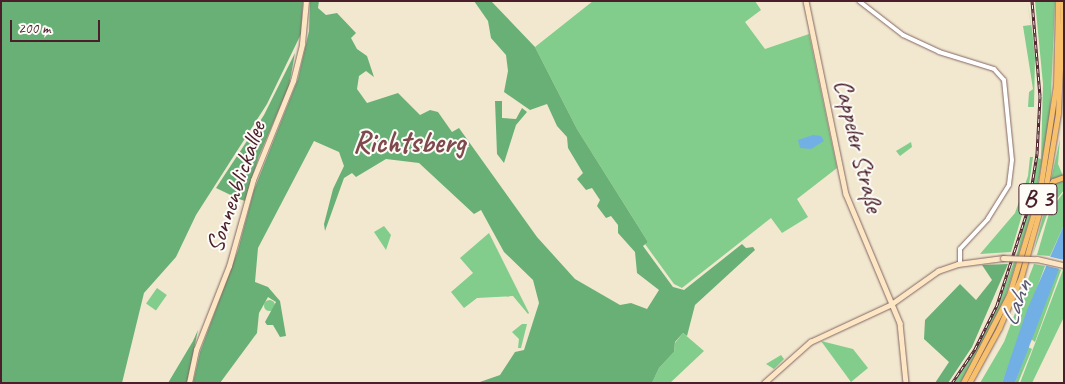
<!DOCTYPE html>
<html>
<head>
<meta charset="utf-8">
<style>
  body { margin:0 }
  #map { position:relative; width:1065px; height:384px; overflow:hidden; background:#f1e8cf; font-family:Caveat,sans-serif }
  div>[style] { position:absolute }
  .green>* { inset:0; background:#82cd8b; transform-origin:0 0 }
  .round { border-radius:50% }
  .forest>* { inset:0; background:#69b077 }
  .water>* { inset:0; background:#72afe4 }
  .pier>* { inset:0; background:#f1e8cf }
  .roads { filter:drop-shadow(0 0 1px #846564) drop-shadow(0 0 1px #846564) }
  .tertiary>* { height:4px; margin:-2px; padding:0 2px; transform-origin:2px; border-radius:2px; background:#fff }
  .secondary>* { height:4.5px; margin:-2.25px; padding:0 2.25px; transform-origin:2.25px; border-radius:2.25px; background:#fce6c4 }
  .trunk>* { height:5px; margin:-2.5px; padding:0 2.5px; transform-origin:2.5px; border-radius:2.5px; background:#f7c06c }
  .rail>* { height:3px; margin-top:-1.5px; transform-origin:0; background:repeating-linear-gradient(90deg,#fdfcf7 0 4px,#4a1f2b 0 8px); box-sizing:border-box; border-block:1px solid #4a1f2b }
  .bridges { filter:drop-shadow(0 0 1px #846564) drop-shadow(0 0 1px #846564) }
  .secondary-bridge>* { height:4.5px; margin:-2.25px; padding:0 2.25px; transform-origin:2.25px; border-radius:2.25px; background:#fce6c4 }
  span { translate:-50% -50%; white-space:nowrap; text-align:center; line-height:1.15; -webkit-text-stroke:4px #fdfcf7; paint-order:stroke }
  .shield-label span { padding:1px 4px; background:#fdfcf7; border:1px solid; border-radius:4px; -webkit-text-stroke-width:0 }
  .shield-label { font-size:24px; color:#4a1f2b; font-weight:700 }
  .street-label { font-size:25px; color:#4a1f2b }
  .water-label { font-size:26px; color:#5a5975; font-style:italic }
  .district-label { font-size:30px; color:#80494d; font-weight:700 }
  .frame { position:absolute; inset:0; border:2px solid #4a1f2b; pointer-events:none }
  .scale { position:absolute; left:10px; top:20px; width:90px; height:22px; box-sizing:border-box; border:2px solid #4a1f2b; border-top:0; padding-left:6px; font-size:15px; line-height:18px; white-space:nowrap; color:#4a1f2b; -webkit-text-stroke:4px #fdfcf7; paint-order:stroke }
</style>
</head>
<body>
<div id="map">
  <div class="green">
    <div style="clip-path:polygon(593px 1px,755px 1px,761px 10px,745px 22px,765px 49px,809px 34px,837px 168px,797px 199px,808px 217px,782px 233px,771px 218px,682px 288px,674px 284px,645px 244px,648px 242px,577px 129px,535px 47px)"></div>
    <div style="clip-path:polygon(1027px 1px,1032px 29px,1035px 57px,1034px 107px,1028px 107px,1029px 92px,1033px 89px,1023px 26px,1031px 25px)"></div>
    <div style="clip-path:polygon(1035px 1px,1055px 1px,1050px 117px,1034px 205px,1005px 298px,980px 350px,960px 383px,954px 383px,976px 350px,998px 305px,1018px 250px,1038px 158px,1041px 159px,1043px 84px)"></div>
    <div style="clip-path:polygon(1060px 139px,1058px 164px,1063px 176px,1051px 180px)"></div>
    <div style="clip-path:polygon(911px 142px,912px 147px,900px 156px,896px 151px)"></div>
    <div style="clip-path:polygon(1030px 157px,1033px 157px,1027px 198px,1011px 252px,980px 254px,1015px 213px,1028px 176px)"></div>
    <div style="clip-path:polygon(1064px 179px,1064px 190px,1049px 209px,1033px 254px,1051px 186px)"></div>
    <div style="clip-path:polygon(1064px 192px,1064px 225px,1050px 256px,1037px 255px,1050px 210px)"></div>
    <div style="clip-path:polygon(384px 226px,391px 235px,386px 250px,374px 232px)"></div>
    <div style="clip-path:polygon(489px 233px,529px 313px,528px 314px,513px 296px,477px 298px,464px 308px,451px 292px,473px 273px,460px 258px)"></div>
    <div style="clip-path:polygon(1034px 264px,1045px 266px,1002px 383px,980px 383px,1004px 342px)"></div>
    <div style="clip-path:polygon(1064px 267px,1064px 317px,1032px 383px,1020px 383px)"></div>
    <div style="clip-path:polygon(1058px 269px,1061px 270px,1035px 342px,1031px 339px)"></div>
    <div style="left:157px;top:288px;width:12px;height:19px;rotate:35deg"></div>
    <div class="round" style="left:263.5px;top:299.5px;width:11px;height:11px"></div>
    <div style="clip-path:polygon(522px 324px,527px 324px,521px 348px,518px 348px,519px 339px,512px 332px)"></div>
    <div style="clip-path:polygon(683px 333px,704px 351px,670px 383px,652px 383px,659px 368px,674px 352px,675px 343px)"></div>
    <div style="clip-path:polygon(821px 341px,853px 349px,868px 368px,851px 382px)"></div>
    <div style="clip-path:polygon(1028px 347px,1032px 349px,1018px 383px,1015px 383px)"></div>
    <div style="clip-path:polygon(781px 355px,784px 359px,774px 369px,766px 364px)"></div>
  </div>
  <div class="forest">
    <div style="clip-path:polygon(1px 1px,303px 1px,301px 34px,267px 104px,196px 215px,176px 257px,144px 293px,122px 383px,1px 383px)"></div>
    <div style="clip-path:polygon(310px 1px,319px 1px,318px 8px,326px 15px,337px 13px,356px 33px,351px 38px,357px 49px,367px 56px,374px 77px,366px 71px,359px 76px,357px 89px,367px 103px,398px 93px,420px 115px,430px 110px,438px 112px,452px 132px,459px 128px,537px 237px,575px 279px,620px 305px,631px 303px,647px 309px,659px 290px,637px 273px,635px 252px,618px 233px,618px 225px,611px 216px,606px 218px,597px 206px,600px 200px,592px 188px,586px 190px,577px 179px,583px 173px,568px 148px,567px 137px,557px 126px,547px 104px,530px 110px,504px 92px,508px 71px,506px 55px,491px 38px,488px 21px,474px 1px,491px 1px,535px 47px,577px 129px,648px 242px,643px 246px,673px 287px,684px 290px,742px 244px,746px 248px,753px 247px,755px 250px,695px 305px,687px 336px,683px 333px,675px 342px,674px 352px,659px 368px,652px 383px,477px 383px,500px 375px,515px 352px,524px 350px,539px 303px,533px 280px,504px 252px,481px 210px,474px 214px,419px 163px,386px 159px,356px 177px,352px 173px,344px 178px,325px 231px,324px 224px,333px 189px,344px 166px,339px 152px,314px 141px,258px 248px,255px 282px,268px 287px,280px 301px,286px 336px,280px 337px,273px 325px,267px 325px,265px 322px,276px 302px,268px 297px,259px 313px,257px 333px,220px 383px,193px 383px,200px 352px,238px 250px,254px 190px,298px 79px,309px 31px)"></div>
    <div style="clip-path:polygon(295px 53px,289px 86px,259px 156px,245px 201px,239px 199px,216px 188px,264px 115px)"></div>
    <div style="clip-path:polygon(495px 101px,502px 101px,502px 118px,516px 119px,522px 108px,527px 112px,516px 125px,504px 163px,497px 154px)"></div>
    <div style="clip-path:polygon(1008px 264px,972px 347px,948px 383px,935px 383px,949px 362px,924px 339px,925px 320px,960px 284px,976px 300px,992px 280px,982px 265px)"></div>
    <div style="clip-path:polygon(198px 330px,187px 383px,168px 383px,193px 341px)"></div>
  </div>
  <div class="water">
    <div style="clip-path:polygon(813px 135px,821px 136px,824px 141px,811px 149px,800px 148px,798px 140px)"></div>
    <div style="clip-path:polygon(1064px 225px,1064px 256px,1015px 383px,1002px 383px,1027px 310px)"></div>
  </div>
  <div class="pier">
    <div style="clip-path:polygon(1047px 256px,1064px 260px,1060px 269px,1043px 265px)"></div>
  </div>
  <div class="roads">
    <div class="tertiary">
      <div style="left:859px;top:1px;width:56px;rotate:37.7deg"></div>
      <div style="left:903px;top:35px;width:40px;rotate:25deg"></div>
      <div style="left:939px;top:52px;width:58px;rotate:17.2deg"></div>
      <div style="left:994px;top:69px;width:15px;rotate:48deg"></div>
      <div style="left:1004px;top:80px;width:80px;rotate:84.3deg"></div>
      <div style="left:1012px;top:160px;width:25px;rotate:97deg"></div>
      <div style="left:1009px;top:185px;width:40px;rotate:122deg"></div>
      <div style="left:988px;top:219px;width:41px;rotate:133deg"></div>
      <div style="left:960px;top:249px;width:15px;rotate:90deg"></div>
    </div>
    <div class="secondary">
      <div style="left:806px;top:1px;width:197px;rotate:78.3deg"></div>
      <div style="left:846px;top:194px;width:140px;rotate:67.3deg"></div>
      <div style="left:900px;top:323px;width:60px;rotate:84.3deg"></div>
      <div style="left:189px;top:383px;width:34px;rotate:-78deg"></div>
      <div style="left:196px;top:350px;width:90px;rotate:-68.6deg"></div>
      <div style="left:229px;top:266px;width:89px;rotate:-74.4deg"></div>
      <div style="left:253px;top:180px;width:107px;rotate:-68deg"></div>
      <div style="left:293px;top:81px;width:38px;rotate:-76deg"></div>
      <div style="left:302px;top:44px;width:43px;rotate:-84.7deg"></div>
      <div style="left:764px;top:383px;width:62px;rotate:-41.7deg"></div>
      <div style="left:810px;top:342px;width:88px;rotate:-24.8deg"></div>
      <div style="left:890px;top:305px;width:59px;rotate:-35.3deg"></div>
      <div style="left:938px;top:271px;width:21px;rotate:-19deg"></div>
      <div style="left:958px;top:264px;width:45px;rotate:-7.6deg"></div>
    </div>
    <div class="trunk">
      <div style="left:1047px;top:189px;width:10px;rotate:-53deg"></div>
      <div style="left:1053px;top:181px;width:12px;rotate:-20deg"></div>
      <div style="left:963px;top:383px;width:99px;rotate:-62.4deg"></div>
      <div style="left:1009px;top:295px;width:103px;rotate:-73.1deg"></div>
      <div style="left:1039px;top:196px;width:112px;rotate:-81.3deg"></div>
      <div style="left:1056px;top:85px;width:84px;rotate:-88.6deg"></div>
      <div style="left:969px;top:383px;width:63px;rotate:-61.4deg"></div>
      <div style="left:999px;top:328px;width:56px;rotate:-66.7deg"></div>
      <div style="left:1021px;top:277px;width:89px;rotate:-74.4deg"></div>
      <div style="left:1045px;top:191px;width:79px;rotate:-80.5deg"></div>
      <div style="left:1058px;top:113px;width:112px;rotate:-87.4deg"></div>
    </div>
  </div>
  <div class="rail">
    <div style="left:952px;top:383px;width:41px;rotate:-55.9deg"></div>
    <div style="left:975px;top:349px;width:49px;rotate:-63.4deg"></div>
    <div style="left:997px;top:305px;width:101px;rotate:-72.1deg"></div>
    <div style="left:1028px;top:209px;width:56px;rotate:-80.7deg"></div>
    <div style="left:1037px;top:154px;width:58px;rotate:-87deg"></div>
    <div style="left:1040px;top:96px;width:95px;rotate:-94.8deg"></div>
  </div>
  <div class="bridges">
    <div class="secondary-bridge">
      <div style="left:1003px;top:258px;width:34px;rotate:2deg"></div>
      <div style="left:1037px;top:259px;width:28px;rotate:13deg"></div>
    </div>
  </div>
  <div class="shield-label">
    <span style="left:1038px;top:199px">B 3</span>
  </div>
  <div class="street-label">
    <span style="left:858px;top:146px;rotate:76deg">Cappeler Straße</span>
    <span style="left:236px;top:187px;rotate:-71deg">Sonnenblickallee</span>
  </div>
  <div class="water-label">
    <span style="left:1016px;top:303px;rotate:-69deg">Lahn</span>
  </div>
  <div class="district-label">
    <span style="left:409px;top:142px">Richtsberg</span>
  </div>
  <div class="frame"></div>
  <div class="scale">200 m</div>
</div>
</body>
</html>
